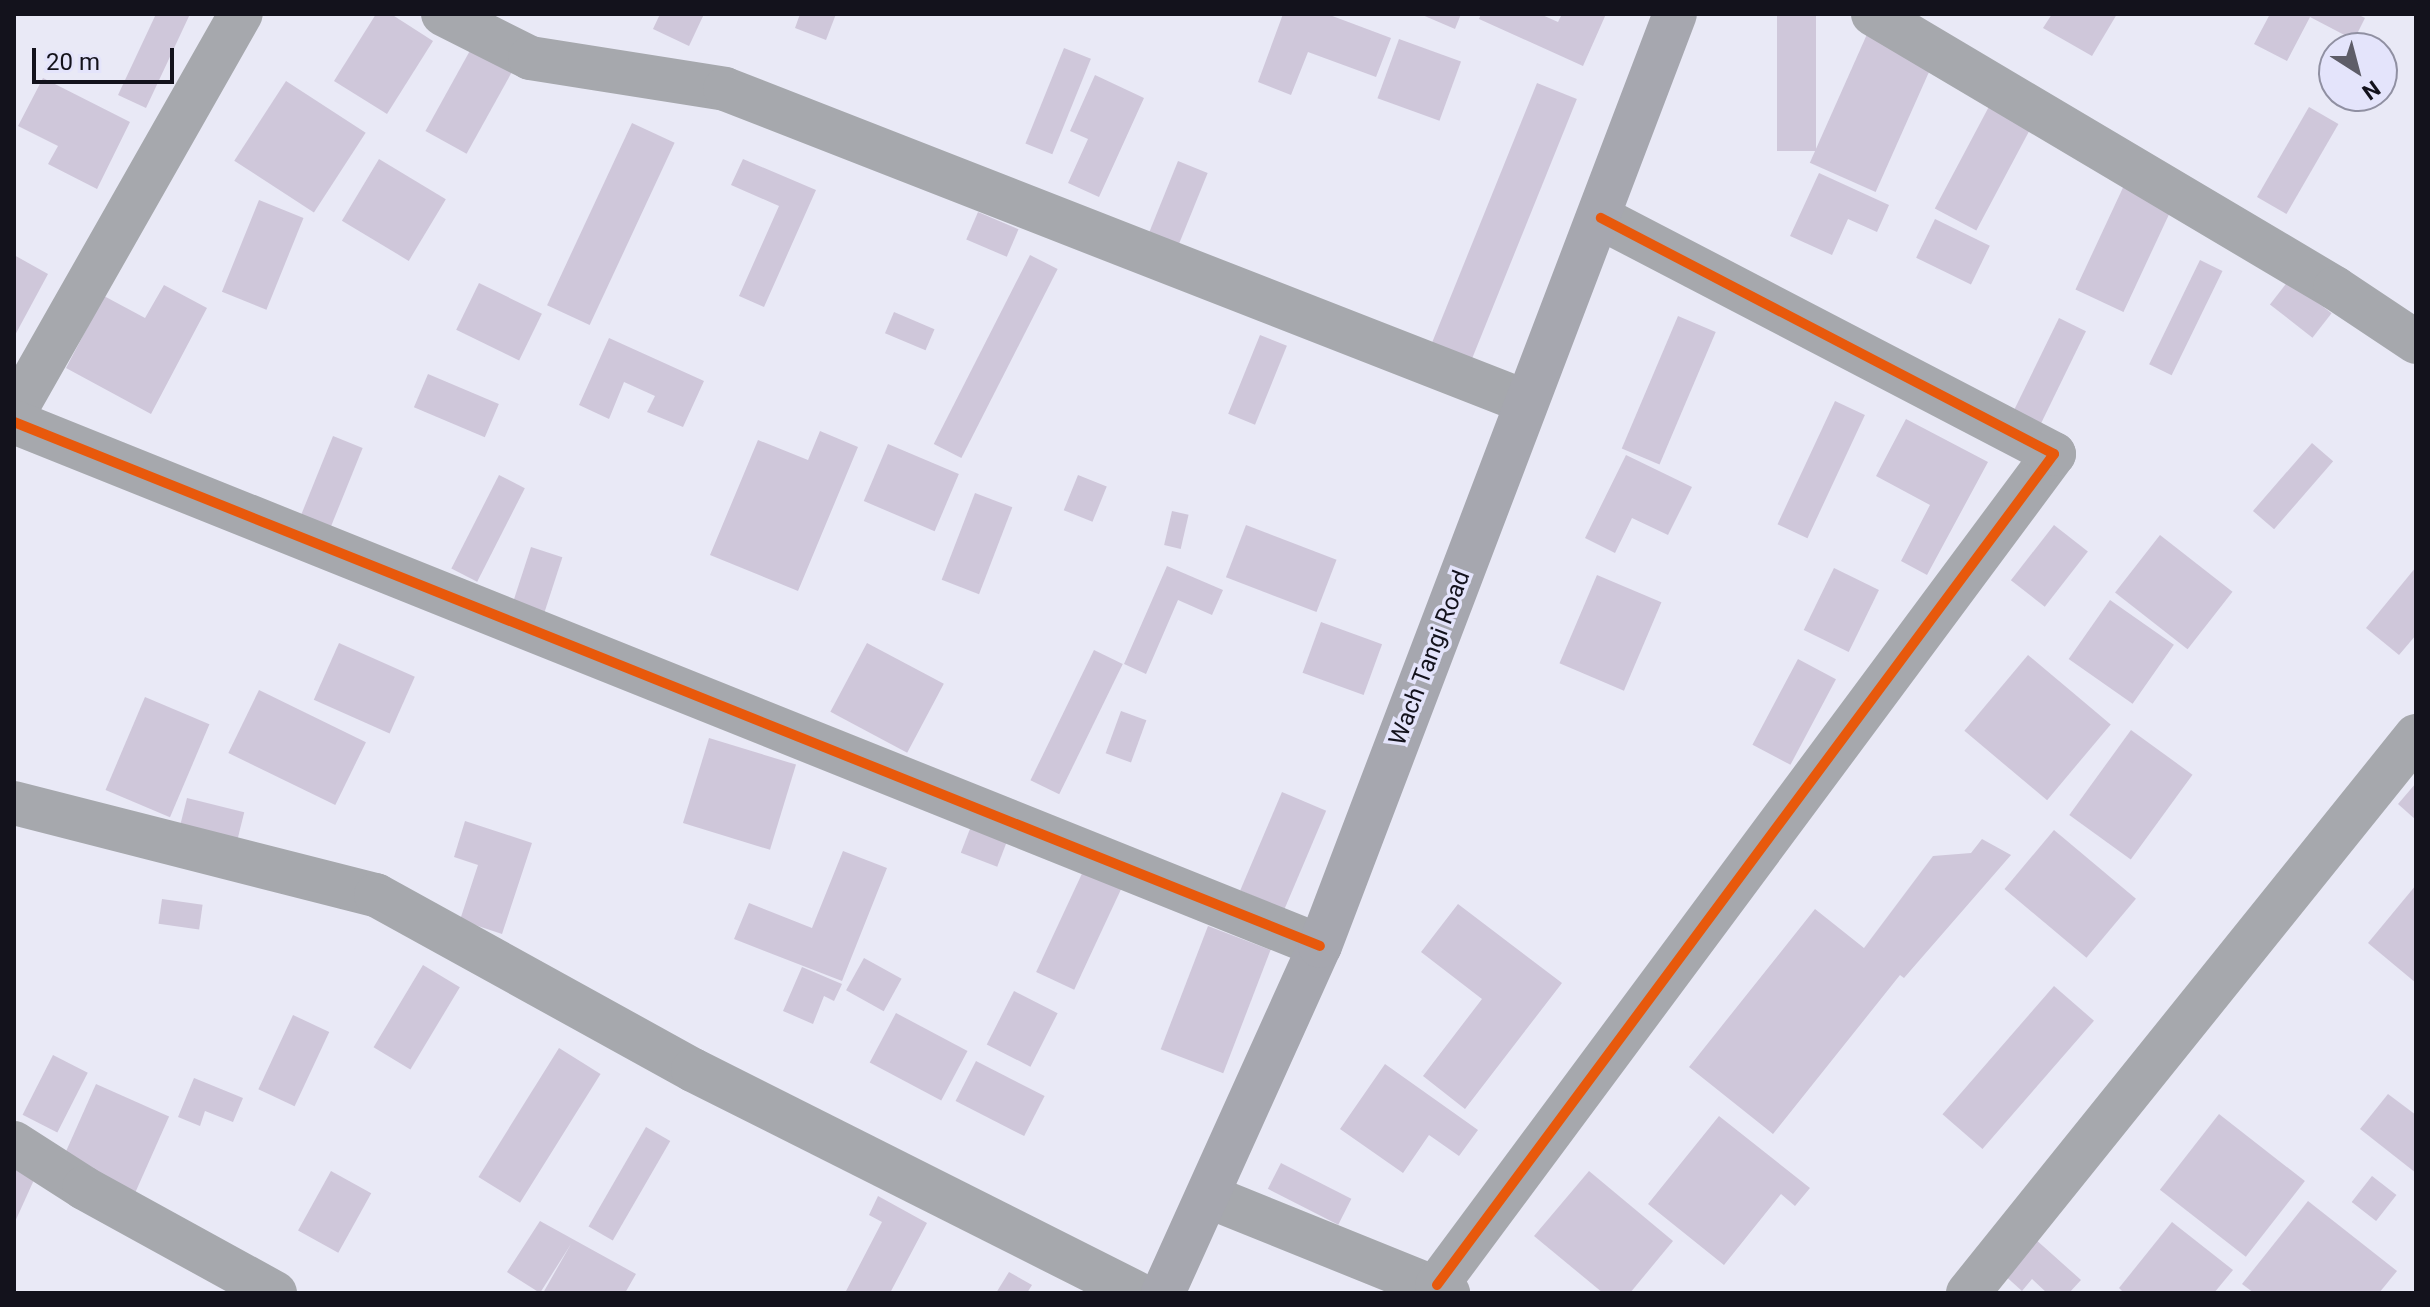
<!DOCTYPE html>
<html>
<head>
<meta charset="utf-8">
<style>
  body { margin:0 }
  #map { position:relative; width:2430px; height:1307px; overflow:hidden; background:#e9e9f6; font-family:Roboto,sans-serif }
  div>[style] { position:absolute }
  .building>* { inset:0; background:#cfc7da; transform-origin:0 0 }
  .minor>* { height:44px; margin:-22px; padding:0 22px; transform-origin:22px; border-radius:22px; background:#a6a8ad }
  .secondary>* { height:44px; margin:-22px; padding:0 22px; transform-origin:22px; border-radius:22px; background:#a6a7af }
  .cycleway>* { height:10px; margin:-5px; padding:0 5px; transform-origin:5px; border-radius:5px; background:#e8590c }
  span { translate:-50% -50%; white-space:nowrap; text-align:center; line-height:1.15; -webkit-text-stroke:7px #e4e4fb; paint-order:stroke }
  .street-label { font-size:24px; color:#13121c }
  .frame { position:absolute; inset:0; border:16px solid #13121c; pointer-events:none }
  .north { position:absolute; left:2318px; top:32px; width:80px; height:80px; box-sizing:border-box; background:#e4e4fb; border:2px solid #9090a2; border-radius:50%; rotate:144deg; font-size:22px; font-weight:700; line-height:32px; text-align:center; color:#13121c }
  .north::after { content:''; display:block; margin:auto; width:28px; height:36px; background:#5e5d68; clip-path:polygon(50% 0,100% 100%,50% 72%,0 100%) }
  .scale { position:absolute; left:32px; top:48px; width:142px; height:36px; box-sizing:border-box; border:4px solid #13121c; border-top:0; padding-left:10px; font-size:24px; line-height:28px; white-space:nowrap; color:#13121c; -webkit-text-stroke:6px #e4e4fb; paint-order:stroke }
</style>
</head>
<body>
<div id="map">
  <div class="building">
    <div style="clip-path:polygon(156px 14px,190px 14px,146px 108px,118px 95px)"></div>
    <div style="clip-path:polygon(376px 14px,391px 14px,433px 41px,387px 114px,334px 81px)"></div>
    <div style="clip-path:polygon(660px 14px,704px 14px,689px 46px,653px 29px)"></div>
    <div style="clip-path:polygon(800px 14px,836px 14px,826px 40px,795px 28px)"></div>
    <div style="clip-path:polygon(1283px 14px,1327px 14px,1391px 38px,1376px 77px,1308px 52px,1291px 95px,1258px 82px)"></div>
    <div style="clip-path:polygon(1420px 14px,1461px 14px,1455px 29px)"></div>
    <div style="clip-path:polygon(1481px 14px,1540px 14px,1558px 22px,1562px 14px,1606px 14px,1583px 66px,1479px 19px)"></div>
    <div style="left:1777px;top:14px;width:39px;height:137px"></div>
    <div style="clip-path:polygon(2052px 14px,2117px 14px,2092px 56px,2043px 28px)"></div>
    <div style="clip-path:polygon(2270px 14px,2357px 14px,2365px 18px,2354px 40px,2310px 17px,2287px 61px,2254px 44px)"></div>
    <div style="left:1868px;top:32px;width:72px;height:143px;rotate:24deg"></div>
    <div style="left:1399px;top:39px;width:66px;height:63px;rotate:20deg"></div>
    <div style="left:472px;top:47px;width:47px;height:96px;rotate:29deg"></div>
    <div style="left:1064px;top:48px;width:29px;height:103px;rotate:22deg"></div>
    <div style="clip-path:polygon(1095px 75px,1144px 98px,1099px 197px,1068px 183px,1088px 139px,1070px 131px)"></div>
    <div style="clip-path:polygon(43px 78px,130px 122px,97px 189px,48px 164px,58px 146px,18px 126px)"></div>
    <div style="left:286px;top:81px;width:95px;height:95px;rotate:33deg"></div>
    <div style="left:1537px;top:83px;width:43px;height:287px;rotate:22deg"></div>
    <div style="left:1993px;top:99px;width:47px;height:124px;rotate:28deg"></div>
    <div style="left:2309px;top:107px;width:34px;height:104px;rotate:30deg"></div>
    <div style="left:632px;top:123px;width:47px;height:201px;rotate:25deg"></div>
    <div style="left:379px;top:159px;width:78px;height:72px;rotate:31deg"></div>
    <div style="clip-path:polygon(743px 159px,816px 190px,764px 307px,739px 296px,779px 206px,731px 185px)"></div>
    <div style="left:1178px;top:161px;width:32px;height:84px;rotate:22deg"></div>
    <div style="clip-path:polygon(1819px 173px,1889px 205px,1877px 232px,1848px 219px,1832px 255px,1790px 236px)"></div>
    <div style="left:2127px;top:179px;width:53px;height:122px;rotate:25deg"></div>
    <div style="left:259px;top:200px;width:48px;height:99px;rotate:22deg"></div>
    <div style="left:978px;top:212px;width:44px;height:30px;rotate:23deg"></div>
    <div style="left:1935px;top:219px;width:61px;height:43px;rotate:26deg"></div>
    <div style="clip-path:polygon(14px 255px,48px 274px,14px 337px)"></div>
    <div style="left:1030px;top:255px;width:31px;height:212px;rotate:27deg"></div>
    <div style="left:2200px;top:260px;width:25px;height:116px;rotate:26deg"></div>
    <div style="left:2289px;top:280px;width:54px;height:31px;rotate:38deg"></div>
    <div style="left:479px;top:283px;width:70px;height:52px;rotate:26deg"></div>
    <div style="clip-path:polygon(164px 285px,207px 308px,151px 414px,66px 368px,104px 296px,145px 318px)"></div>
    <div style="left:894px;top:312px;width:44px;height:23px;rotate:23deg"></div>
    <div style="left:1678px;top:316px;width:41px;height:144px;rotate:23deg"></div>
    <div style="left:2059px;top:318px;width:30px;height:106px;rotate:26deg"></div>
    <div style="left:1260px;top:335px;width:29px;height:85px;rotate:22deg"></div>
    <div style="clip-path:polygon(609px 338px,704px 381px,683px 427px,647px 412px,655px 396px,624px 382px,609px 419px,579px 405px)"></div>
    <div style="left:428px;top:374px;width:77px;height:36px;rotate:23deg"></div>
    <div style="left:1835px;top:401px;width:33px;height:136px;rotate:25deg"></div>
    <div style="clip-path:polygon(1906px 419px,1988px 462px,1927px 575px,1901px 561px,1930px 505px,1876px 476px)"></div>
    <div style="clip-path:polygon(820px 431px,858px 447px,798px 591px,710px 555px,758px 440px,808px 460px)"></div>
    <div style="left:333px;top:436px;width:32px;height:95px;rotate:22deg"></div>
    <div style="left:2312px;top:443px;width:28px;height:90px;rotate:41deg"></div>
    <div style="left:888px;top:444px;width:77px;height:62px;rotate:23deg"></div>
    <div style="clip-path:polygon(1626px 455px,1692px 487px,1668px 535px,1632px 518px,1615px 553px,1585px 538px)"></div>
    <div style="left:499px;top:475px;width:29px;height:105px;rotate:27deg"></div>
    <div style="left:1078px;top:475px;width:31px;height:38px;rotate:22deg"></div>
    <div style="left:975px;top:493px;width:40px;height:93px;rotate:21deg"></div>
    <div style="left:1172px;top:511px;width:17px;height:35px;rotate:13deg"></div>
    <div style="left:1246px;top:525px;width:97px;height:56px;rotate:21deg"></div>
    <div style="left:2054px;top:525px;width:43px;height:70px;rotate:38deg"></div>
    <div style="left:2160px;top:535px;width:92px;height:73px;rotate:38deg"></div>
    <div style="left:531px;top:547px;width:33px;height:59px;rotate:18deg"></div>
    <div style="clip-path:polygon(1167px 566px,1223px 590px,1212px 615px,1178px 600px,1146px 674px,1124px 664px)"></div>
    <div style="clip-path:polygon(2416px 567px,2416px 635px,2399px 655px,2366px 628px)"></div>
    <div style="left:1834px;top:568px;width:50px;height:69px;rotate:26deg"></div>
    <div style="left:1597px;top:575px;width:70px;height:96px;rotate:23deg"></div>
    <div style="left:2110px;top:600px;width:78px;height:72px;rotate:35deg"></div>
    <div style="left:1321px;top:622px;width:65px;height:54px;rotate:20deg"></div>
    <div style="left:339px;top:643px;width:83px;height:62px;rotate:24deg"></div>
    <div style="left:867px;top:643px;width:87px;height:78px;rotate:28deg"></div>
    <div style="left:1094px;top:650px;width:32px;height:145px;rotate:26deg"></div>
    <div style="left:2028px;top:655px;width:108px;height:99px;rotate:40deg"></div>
    <div style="left:1798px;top:659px;width:43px;height:97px;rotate:28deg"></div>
    <div style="left:259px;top:690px;width:119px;height:70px;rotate:26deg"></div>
    <div style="left:145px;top:697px;width:70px;height:101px;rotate:23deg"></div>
    <div style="left:1121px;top:711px;width:27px;height:45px;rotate:20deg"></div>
    <div style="left:2131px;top:730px;width:76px;height:105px;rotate:36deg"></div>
    <div style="left:709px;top:738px;width:91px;height:89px;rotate:17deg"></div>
    <div style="clip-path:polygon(2416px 783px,2416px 820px,2398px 804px)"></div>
    <div style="left:1282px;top:792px;width:48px;height:107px;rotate:23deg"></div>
    <div style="left:187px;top:798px;width:59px;height:29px;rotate:14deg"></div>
    <div style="clip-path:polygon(465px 821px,532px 843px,502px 934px,460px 920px,478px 865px,454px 857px)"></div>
    <div style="left:973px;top:821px;width:39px;height:34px;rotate:21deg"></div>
    <div style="left:2054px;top:830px;width:107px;height:77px;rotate:40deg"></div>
    <div style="clip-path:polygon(1982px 839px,2011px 855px,1904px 978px,1900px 975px,1773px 1134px,1689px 1067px,1815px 909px,1864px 948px,1933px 856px,1971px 853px)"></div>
    <div style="clip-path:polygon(843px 851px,887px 868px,842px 981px,734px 939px,749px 903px,812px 928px)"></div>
    <div style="left:1086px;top:865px;width:42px;height:118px;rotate:25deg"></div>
    <div style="clip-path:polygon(2416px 885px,2416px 983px,2368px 943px)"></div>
    <div style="left:162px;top:899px;width:41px;height:25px;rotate:8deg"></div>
    <div style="clip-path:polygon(1458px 904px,1562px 983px,1465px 1109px,1423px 1076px,1482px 999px,1421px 952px)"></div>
    <div style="left:1208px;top:926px;width:67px;height:132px;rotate:21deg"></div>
    <div style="left:864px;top:958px;width:43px;height:37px;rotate:29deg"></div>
    <div style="left:423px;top:965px;width:43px;height:96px;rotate:31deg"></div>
    <div style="clip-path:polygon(802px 967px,842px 984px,834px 1001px,824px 996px,813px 1024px,783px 1011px)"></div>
    <div style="left:2054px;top:986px;width:53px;height:170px;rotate:41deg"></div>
    <div style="left:1014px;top:991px;width:49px;height:60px;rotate:27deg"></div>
    <div style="left:896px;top:1013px;width:81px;height:56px;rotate:28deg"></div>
    <div style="left:293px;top:1015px;width:40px;height:82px;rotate:25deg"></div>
    <div style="left:559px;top:1048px;width:49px;height:152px;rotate:32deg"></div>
    <div style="left:53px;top:1055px;width:39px;height:67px;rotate:27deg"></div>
    <div style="left:976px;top:1061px;width:77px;height:45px;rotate:27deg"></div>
    <div style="clip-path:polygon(1385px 1064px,1478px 1130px,1459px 1156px,1429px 1135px,1403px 1173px,1340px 1129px)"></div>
    <div style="clip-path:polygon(194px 1078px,243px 1098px,233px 1122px,205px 1111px,200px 1126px,178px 1117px)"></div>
    <div style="left:96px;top:1084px;width:80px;height:84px;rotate:24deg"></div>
    <div style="clip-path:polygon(2388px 1094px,2416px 1115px,2416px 1173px,2360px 1129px)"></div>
    <div style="left:2219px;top:1114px;width:109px;height:96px;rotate:38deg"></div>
    <div style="clip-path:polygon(1719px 1116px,1810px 1188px,1795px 1206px,1781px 1194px,1724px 1265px,1648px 1204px)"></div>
    <div style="left:646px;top:1127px;width:28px;height:115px;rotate:30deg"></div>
    <div style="clip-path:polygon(14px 1154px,38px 1171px,14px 1224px)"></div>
    <div style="left:1281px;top:1163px;width:79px;height:29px;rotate:27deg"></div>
    <div style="left:331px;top:1171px;width:46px;height:68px;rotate:29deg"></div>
    <div style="clip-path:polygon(1589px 1171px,1673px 1241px,1630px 1293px,1603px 1293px,1534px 1236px)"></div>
    <div style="left:2372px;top:1176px;width:31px;height:33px;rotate:38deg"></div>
    <div style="clip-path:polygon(878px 1196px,927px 1223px,890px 1293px,845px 1293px,882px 1222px,869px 1215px)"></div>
    <div style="clip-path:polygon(2308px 1201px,2397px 1271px,2379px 1293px,2254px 1293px,2242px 1284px)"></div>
    <div style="clip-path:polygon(540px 1221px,636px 1274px,625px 1293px,543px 1293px,571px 1244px,540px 1293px,507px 1272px)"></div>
    <div style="clip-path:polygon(2172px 1222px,2233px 1270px,2214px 1293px,2124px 1293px,2119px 1288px)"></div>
    <div style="clip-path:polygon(2034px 1238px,2081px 1280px,2069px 1293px,2047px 1293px,2032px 1279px,2022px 1291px,2002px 1273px)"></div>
    <div style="clip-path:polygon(1009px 1272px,1032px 1285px,1027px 1293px,996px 1293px)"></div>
  </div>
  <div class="minor">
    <div style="left:443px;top:14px;width:97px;rotate:26.8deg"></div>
    <div style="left:530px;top:58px;width:197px;rotate:9deg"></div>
    <div style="left:725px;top:89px;width:860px;rotate:21.34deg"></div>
    <div style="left:1873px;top:14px;width:537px;rotate:30.67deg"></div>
    <div style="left:2335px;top:288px;width:97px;rotate:33.7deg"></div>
    <div style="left:14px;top:413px;width:459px;rotate:-60.4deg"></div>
    <div style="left:14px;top:422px;width:1407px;rotate:21.86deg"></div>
    <div style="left:14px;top:803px;width:374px;rotate:14.3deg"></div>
    <div style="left:376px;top:895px;width:362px;rotate:28.9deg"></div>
    <div style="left:693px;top:1070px;width:497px;rotate:26.7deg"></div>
    <div style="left:14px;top:1143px;width:83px;rotate:32.7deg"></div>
    <div style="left:84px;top:1188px;width:218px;rotate:28.8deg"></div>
    <div style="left:1210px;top:1197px;width:257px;rotate:22deg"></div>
    <div style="left:1437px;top:1285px;width:1035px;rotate:-53.41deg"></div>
    <div style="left:2054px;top:454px;width:511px;rotate:-152.48deg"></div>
    <div style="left:1968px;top:1293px;width:715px;rotate:-51.19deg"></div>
  </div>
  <div class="secondary">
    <div style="left:1163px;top:1293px;width:381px;rotate:-65.7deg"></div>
    <div style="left:1320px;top:946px;width:997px;rotate:-69.15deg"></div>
  </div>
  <div class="cycleway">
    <div style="left:14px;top:422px;width:1407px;rotate:21.86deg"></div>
    <div style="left:1437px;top:1285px;width:1035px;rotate:-53.41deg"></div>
    <div style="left:2054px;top:454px;width:511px;rotate:-152.48deg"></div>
  </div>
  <div class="street-label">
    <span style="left:1430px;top:658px;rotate:-69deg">Wach Tangi Road</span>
  </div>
  <div class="frame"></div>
  <div class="north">N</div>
  <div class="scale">20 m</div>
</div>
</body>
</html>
